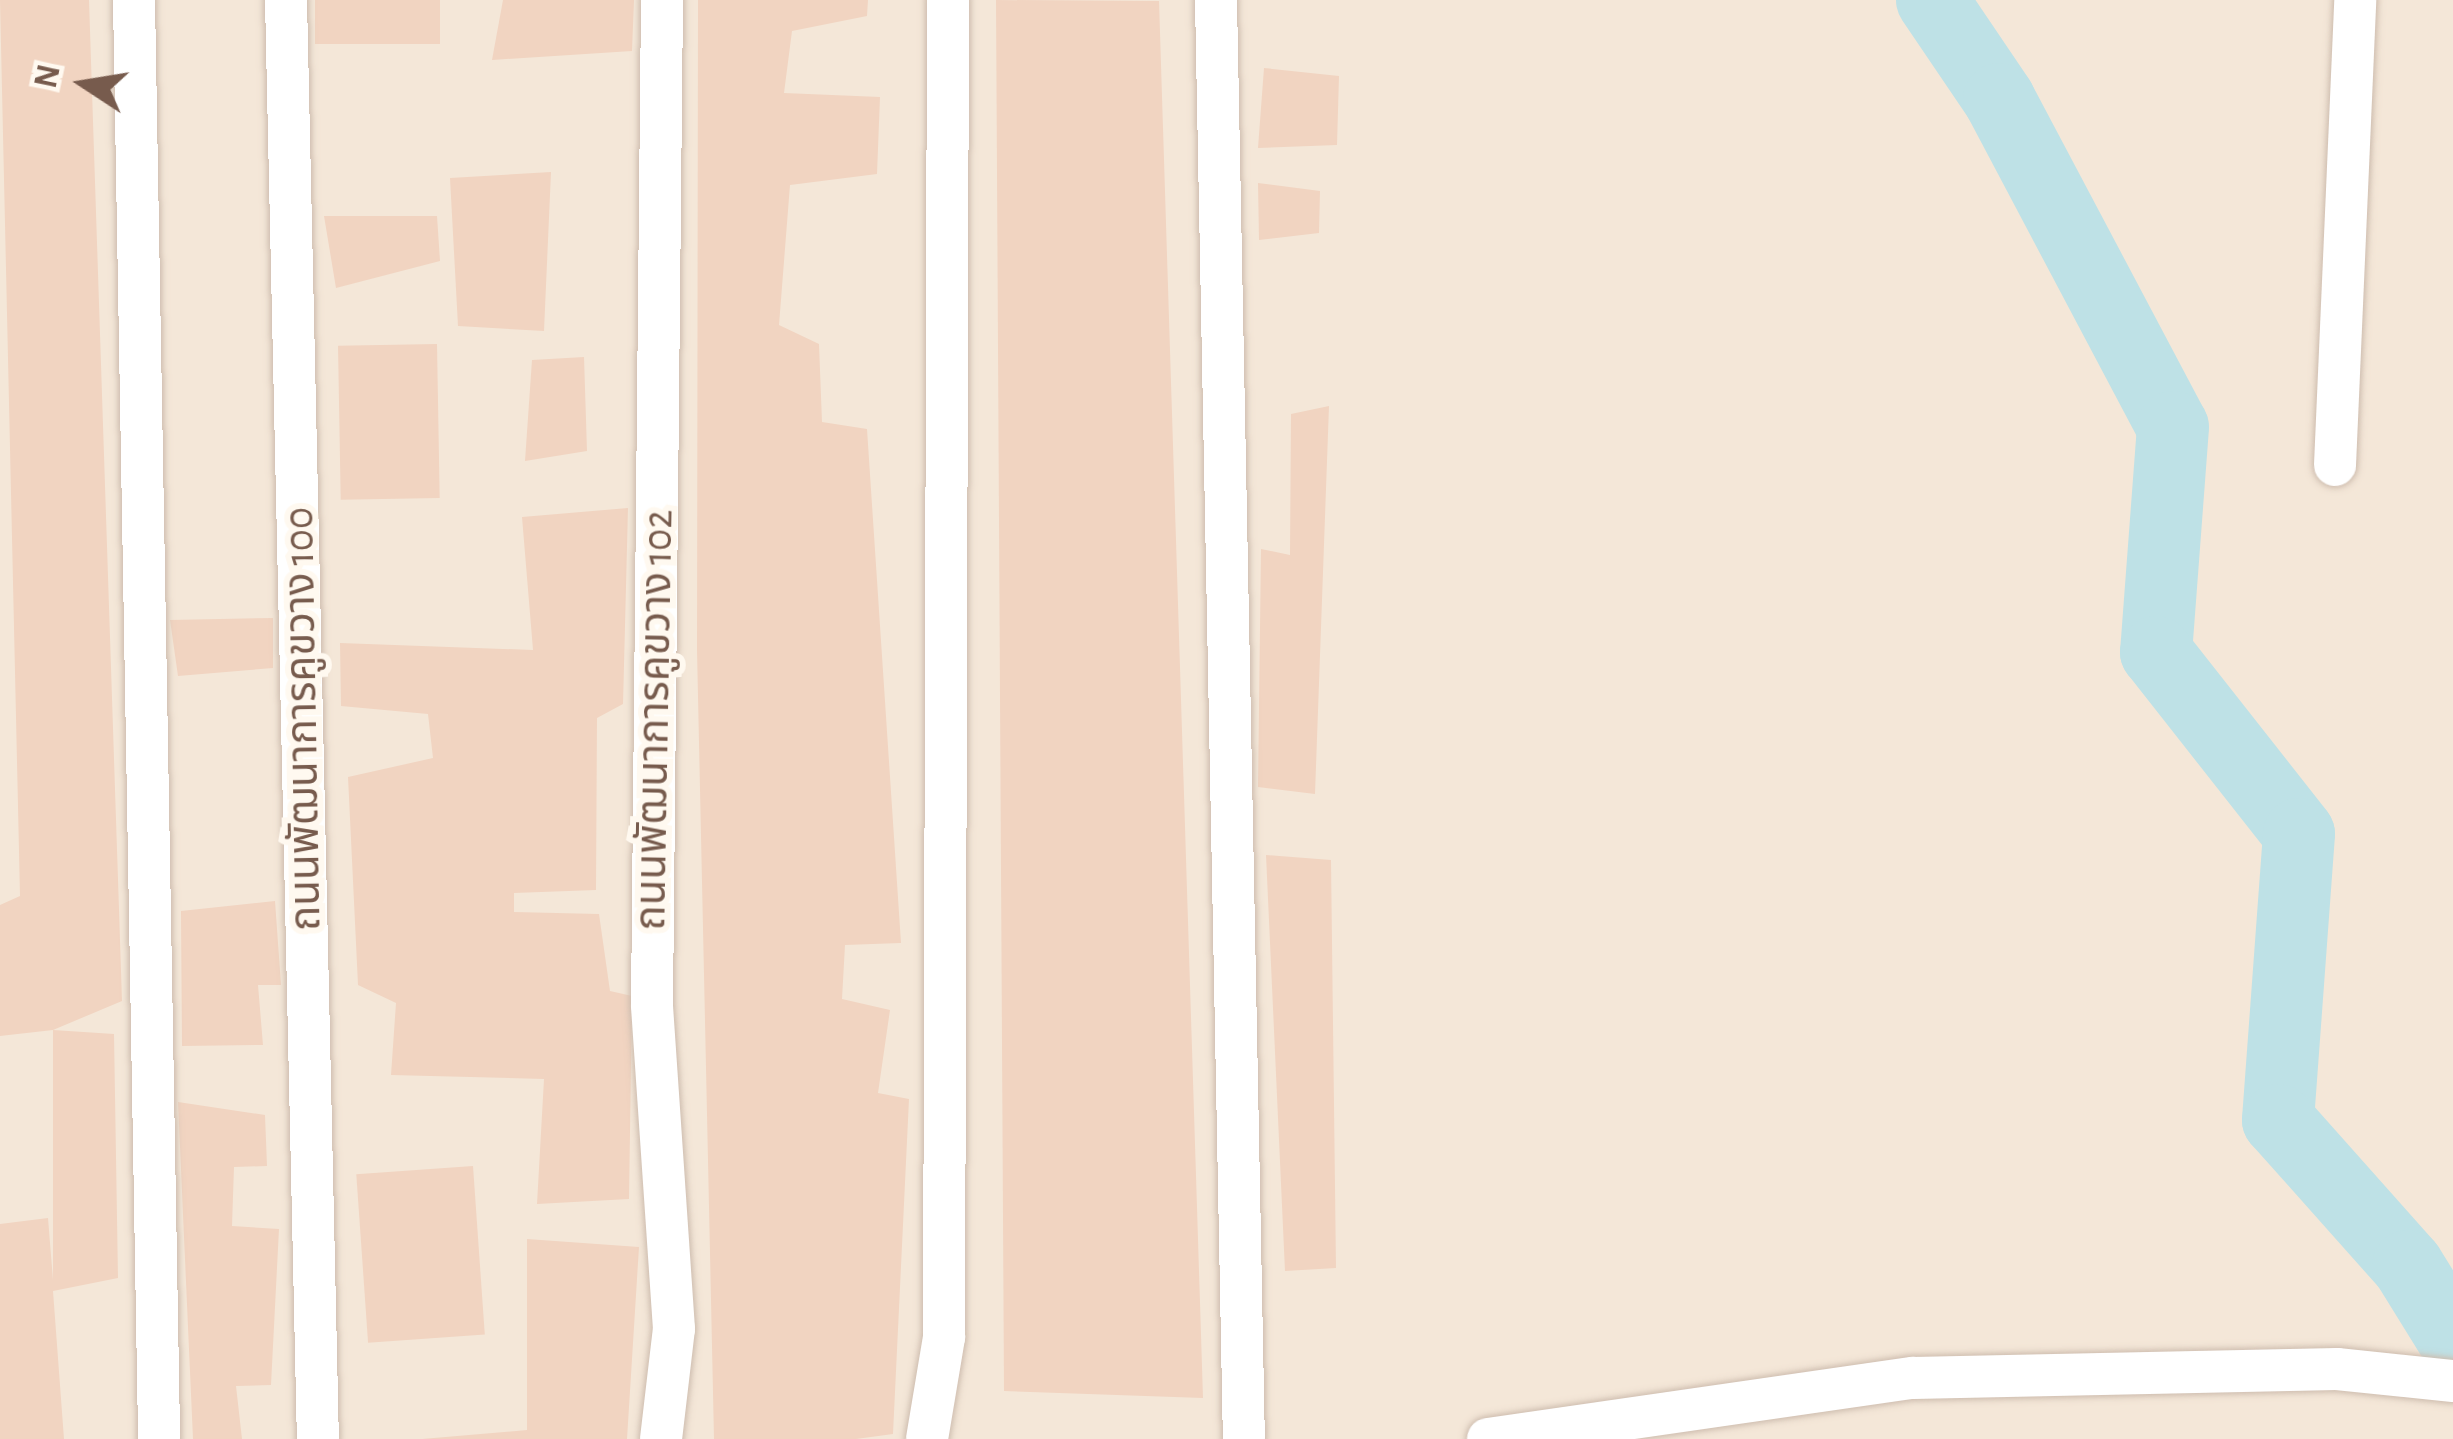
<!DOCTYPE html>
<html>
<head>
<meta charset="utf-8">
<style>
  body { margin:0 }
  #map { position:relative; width:2453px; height:1439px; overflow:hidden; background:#fcf5e9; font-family:"Alegreya Sans","Noto Sans Thai",sans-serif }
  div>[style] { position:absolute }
  .residential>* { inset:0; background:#f4e7d8; transform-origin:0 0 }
  .river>* { height:72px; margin:-36px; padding:0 36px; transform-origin:36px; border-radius:36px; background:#bee1e6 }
  .building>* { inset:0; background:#f1d4c1; transform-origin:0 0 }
  .roads { filter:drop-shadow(0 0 3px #cebdaf) drop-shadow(0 0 3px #cebdaf) }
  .street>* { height:42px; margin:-21px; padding:0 21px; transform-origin:21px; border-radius:21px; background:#fff }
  span { translate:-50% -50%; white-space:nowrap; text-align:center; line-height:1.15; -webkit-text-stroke:12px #fff9f0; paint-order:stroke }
  .street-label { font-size:42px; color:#775b4d }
  .north { position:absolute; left:24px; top:24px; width:120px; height:120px; -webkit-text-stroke:9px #fff9f0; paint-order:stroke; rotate:282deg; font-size:33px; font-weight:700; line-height:48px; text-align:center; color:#775b4d }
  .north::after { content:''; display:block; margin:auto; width:42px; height:54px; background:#775b4d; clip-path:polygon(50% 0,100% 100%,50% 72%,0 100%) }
</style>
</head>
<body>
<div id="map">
  <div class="residential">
    <div style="left:0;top:0;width:2453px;height:1439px"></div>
  </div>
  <div class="river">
    <div style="left:1932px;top:0;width:120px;rotate:55.9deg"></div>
    <div style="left:1999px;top:99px;width:371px;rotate:62.1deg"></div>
    <div style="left:2173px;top:427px;width:226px;rotate:94.3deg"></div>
    <div style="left:2156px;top:652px;width:231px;rotate:51.8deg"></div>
    <div style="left:2299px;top:834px;width:287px;rotate:94.2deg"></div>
    <div style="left:2278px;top:1120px;width:195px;rotate:48.3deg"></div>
    <div style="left:2408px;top:1266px;width:86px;rotate:58.3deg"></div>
  </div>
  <div class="building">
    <div style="clip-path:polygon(0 0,89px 0,122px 1001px,53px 1030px,0 1036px,0 905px,20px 896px)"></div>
    <div style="left:315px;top:0;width:125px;height:44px"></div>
    <div style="clip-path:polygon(503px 0,634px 0,632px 51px,492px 60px)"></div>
    <div style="clip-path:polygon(698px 0,868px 0,867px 16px,792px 31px,784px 93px,880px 97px,877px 174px,790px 185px,779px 325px,819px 344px,822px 422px,867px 429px,901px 943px,845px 945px,842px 999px,890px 1010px,878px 1093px,909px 1099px,893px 1434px,856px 1439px,714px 1439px,697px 650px)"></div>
    <div style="clip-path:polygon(996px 0,1159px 1px,1203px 1398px,1004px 1391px)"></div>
    <div style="clip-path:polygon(1264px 68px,1339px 76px,1337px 145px,1258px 148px)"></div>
    <div style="clip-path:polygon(551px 172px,544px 331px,458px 326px,450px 178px)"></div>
    <div style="clip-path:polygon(1258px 183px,1320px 191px,1319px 233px,1259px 240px)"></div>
    <div style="clip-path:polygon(324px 216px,437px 216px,440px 261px,336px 288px)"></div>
    <div style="left:437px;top:344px;width:154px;height:99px;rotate:89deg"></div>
    <div style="clip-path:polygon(584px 357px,587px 451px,525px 461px,532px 360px)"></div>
    <div style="clip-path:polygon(1329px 406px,1315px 794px,1258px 787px,1261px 549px,1290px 555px,1291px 414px)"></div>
    <div style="clip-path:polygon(628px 508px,623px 704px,597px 718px,596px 890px,514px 893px,514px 912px,599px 914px,610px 991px,632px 996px,629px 1199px,537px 1204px,544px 1079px,391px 1075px,396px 1003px,358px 985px,348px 777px,433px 758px,428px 714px,341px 706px,340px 643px,533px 650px,522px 517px)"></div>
    <div style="clip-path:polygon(273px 618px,273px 668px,178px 676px,170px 620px)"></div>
    <div style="clip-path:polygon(1266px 855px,1331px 860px,1336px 1268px,1285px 1271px)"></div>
    <div style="clip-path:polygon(275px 901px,281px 985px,258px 985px,263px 1045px,182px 1046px,181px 911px)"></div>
    <div style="clip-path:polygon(53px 1030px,114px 1034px,118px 1278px,53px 1291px,64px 1439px,0 1439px,0 1224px,48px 1218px,53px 1280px)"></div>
    <div style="clip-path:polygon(178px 1102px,265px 1115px,267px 1166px,234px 1167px,232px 1226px,279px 1229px,271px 1385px,236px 1386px,242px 1439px,193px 1439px)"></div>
    <div style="left:473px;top:1166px;width:169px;height:117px;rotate:86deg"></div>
    <div style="clip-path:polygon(527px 1239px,639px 1247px,627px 1439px,422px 1439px,527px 1430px)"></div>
  </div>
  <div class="roads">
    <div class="street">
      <div style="left:134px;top:0;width:1439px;rotate:89deg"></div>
      <div style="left:286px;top:0;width:1439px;rotate:88.73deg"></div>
      <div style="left:1216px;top:0;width:1439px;rotate:88.89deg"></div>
      <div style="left:2335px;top:465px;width:465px;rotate:-87.5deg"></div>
      <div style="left:661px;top:1439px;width:111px;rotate:-83.3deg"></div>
      <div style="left:674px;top:1329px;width:325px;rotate:-93.9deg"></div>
      <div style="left:652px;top:1005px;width:1005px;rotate:-89.43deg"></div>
      <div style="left:927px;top:1439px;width:103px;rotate:-80.5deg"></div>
      <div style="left:944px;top:1337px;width:1337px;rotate:-89.83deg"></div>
      <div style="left:1488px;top:1439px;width:429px;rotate:-8.2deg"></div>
      <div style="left:1913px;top:1378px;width:424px;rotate:-1.2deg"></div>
      <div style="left:2337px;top:1369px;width:117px;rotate:5.9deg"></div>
    </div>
  </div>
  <div class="street-label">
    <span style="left:303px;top:719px;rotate:-91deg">ถนนพัฒนาการคูขวาง 100</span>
    <span style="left:655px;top:720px;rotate:-89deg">ถนนพัฒนาการคูขวาง 102</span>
  </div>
  <div class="north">N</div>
</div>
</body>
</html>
